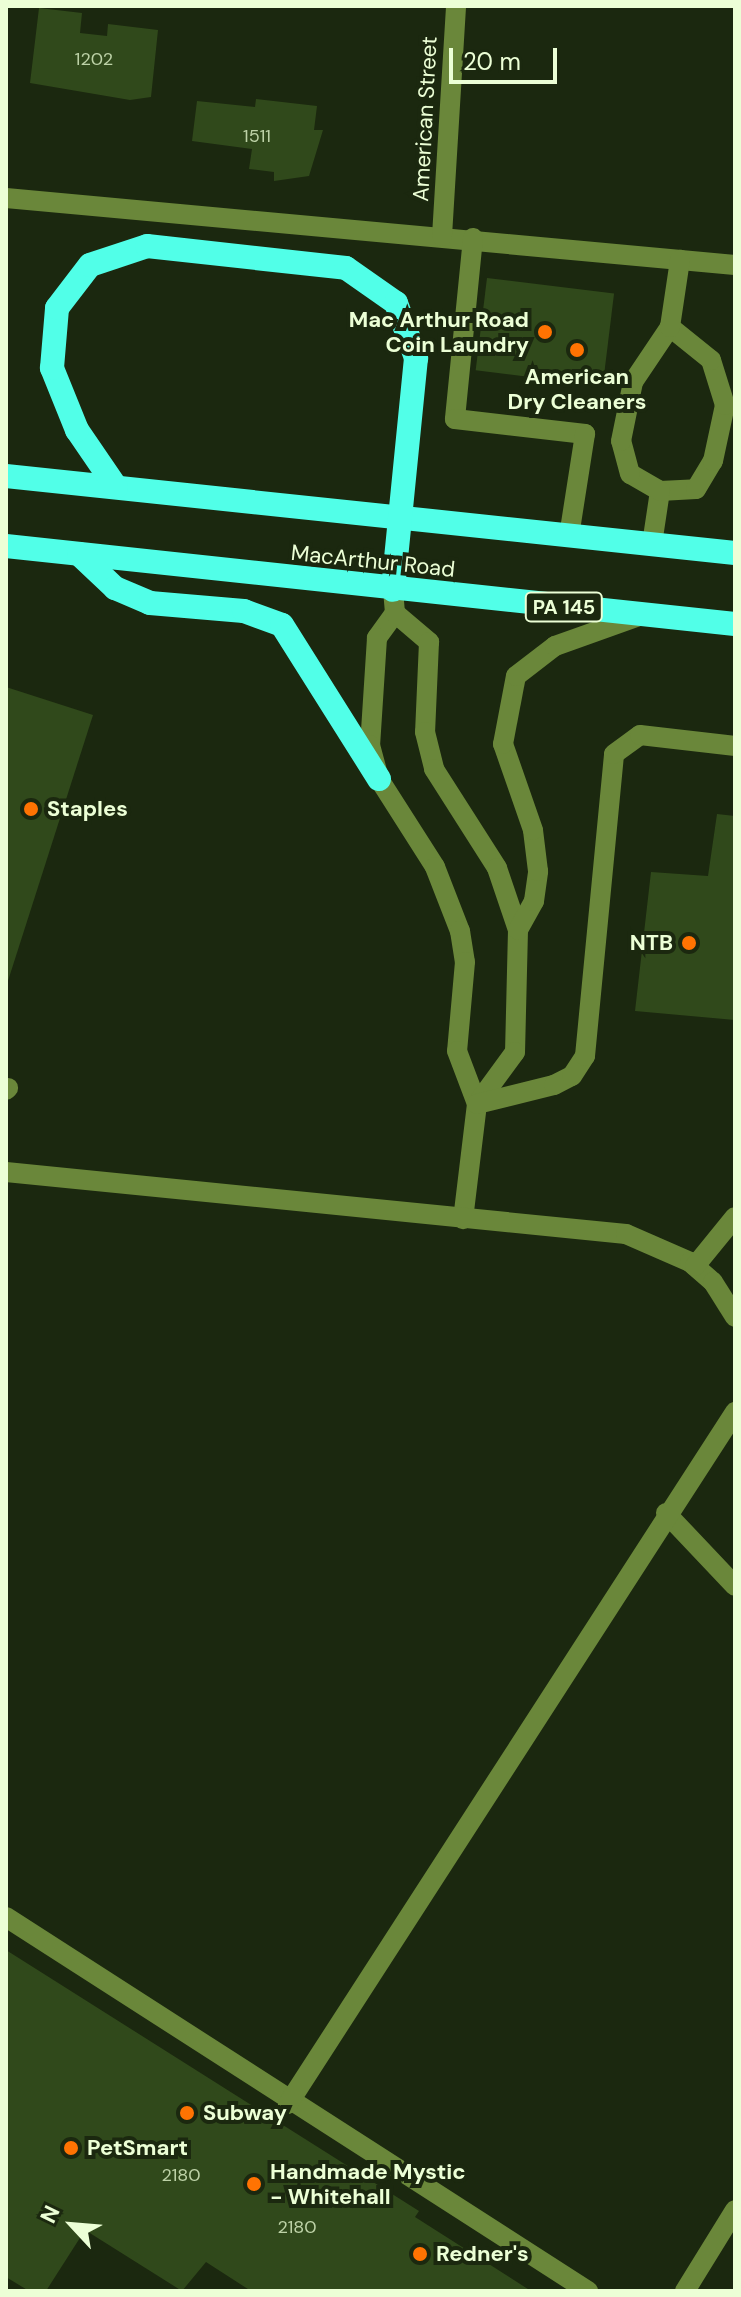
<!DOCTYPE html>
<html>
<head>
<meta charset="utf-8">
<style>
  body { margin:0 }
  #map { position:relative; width:741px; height:2297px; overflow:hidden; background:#1b280f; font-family:"DM Sans",sans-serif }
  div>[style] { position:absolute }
  .building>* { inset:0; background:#30491b; transform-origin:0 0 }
  .minor>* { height:20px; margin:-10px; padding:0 10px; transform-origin:10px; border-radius:10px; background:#6a873a }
  .highway>* { height:24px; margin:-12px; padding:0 12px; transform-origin:12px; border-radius:12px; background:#51ffe8 }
  .dots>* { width:22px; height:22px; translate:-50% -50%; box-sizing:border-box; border:4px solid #1b280f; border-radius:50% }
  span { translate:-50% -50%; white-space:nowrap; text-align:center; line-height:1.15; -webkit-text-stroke:8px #1b280f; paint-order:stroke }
  .number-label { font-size:18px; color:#bdd2a7 }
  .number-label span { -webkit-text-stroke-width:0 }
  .shield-label span { padding:2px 6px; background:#1b280f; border:2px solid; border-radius:6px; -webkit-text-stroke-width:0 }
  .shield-label { font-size:20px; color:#ecffd6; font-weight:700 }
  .street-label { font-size:22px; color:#ecffd6 }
  .poi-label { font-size:22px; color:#ecffd6; font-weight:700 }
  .right { translate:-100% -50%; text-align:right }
  .left { translate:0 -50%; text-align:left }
  .frame { position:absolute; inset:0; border:8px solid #ecffd6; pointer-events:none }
  .north { position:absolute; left:32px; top:2185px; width:80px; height:80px; -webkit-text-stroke:6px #1b280f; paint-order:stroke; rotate:296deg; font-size:22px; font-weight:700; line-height:32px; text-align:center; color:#ecffd6 }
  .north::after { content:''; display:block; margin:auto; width:28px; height:36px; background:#ecffd6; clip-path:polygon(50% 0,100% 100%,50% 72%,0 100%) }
  .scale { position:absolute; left:449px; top:48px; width:108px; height:36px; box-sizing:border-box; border:4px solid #ecffd6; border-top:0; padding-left:10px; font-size:24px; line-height:28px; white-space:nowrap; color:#ecffd6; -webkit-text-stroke:6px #1b280f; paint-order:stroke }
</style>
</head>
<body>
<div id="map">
  <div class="building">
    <div style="clip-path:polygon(39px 8px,82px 13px,80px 33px,107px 36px,108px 24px,158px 30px,151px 97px,130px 100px,30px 83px)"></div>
    <div style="clip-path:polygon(256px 99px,317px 106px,314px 130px,323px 130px,309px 176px,274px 181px,274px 172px,249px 169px,252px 149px,192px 141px,197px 101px,255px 107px)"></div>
    <div style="left:487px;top:278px;width:128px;height:93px;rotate:7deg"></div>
    <div style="clip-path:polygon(6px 687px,93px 715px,7px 984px,6px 984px)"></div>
    <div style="clip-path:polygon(717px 814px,735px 816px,735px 1020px,635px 1011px,651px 872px,708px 876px)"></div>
    <div style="clip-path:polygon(6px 1950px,419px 2211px,415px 2217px,531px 2291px,251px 2291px,206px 2262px,182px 2291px,85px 2230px,46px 2291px,29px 2291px,6px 2277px)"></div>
  </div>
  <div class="minor">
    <div style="left:6px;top:198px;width:732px;rotate:5.25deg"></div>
    <div style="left:442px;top:236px;width:230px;rotate:-86.5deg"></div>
    <div style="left:473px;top:238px;width:182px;rotate:95.7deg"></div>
    <div style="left:455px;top:419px;width:131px;rotate:6.6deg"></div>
    <div style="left:585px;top:434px;width:103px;rotate:98.9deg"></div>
    <div style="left:660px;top:491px;width:36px;rotate:-3deg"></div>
    <div style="left:696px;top:489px;width:33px;rotate:-59deg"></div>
    <div style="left:713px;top:461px;width:57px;rotate:-77.9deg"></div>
    <div style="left:725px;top:405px;width:47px;rotate:-107.3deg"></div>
    <div style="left:711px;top:360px;width:53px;rotate:-141.2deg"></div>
    <div style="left:652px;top:544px;width:54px;rotate:-81.4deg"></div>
    <div style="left:660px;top:491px;width:34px;rotate:-150deg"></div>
    <div style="left:630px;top:474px;width:34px;rotate:-105deg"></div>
    <div style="left:621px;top:441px;width:60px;rotate:-78.5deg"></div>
    <div style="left:633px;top:382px;width:66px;rotate:-56.1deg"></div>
    <div style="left:670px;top:327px;width:68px;rotate:-81.5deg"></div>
    <div style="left:393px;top:590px;width:23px;rotate:85deg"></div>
    <div style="left:395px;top:613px;width:31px;rotate:126deg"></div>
    <div style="left:377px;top:638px;width:107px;rotate:93.7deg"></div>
    <div style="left:370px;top:745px;width:35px;rotate:75deg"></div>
    <div style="left:379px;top:779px;width:104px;rotate:57.5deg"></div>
    <div style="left:435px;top:867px;width:69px;rotate:68.7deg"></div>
    <div style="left:460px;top:931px;width:31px;rotate:81deg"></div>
    <div style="left:465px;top:962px;width:89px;rotate:95.1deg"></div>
    <div style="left:457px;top:1051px;width:57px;rotate:69.3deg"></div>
    <div style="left:477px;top:1104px;width:116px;rotate:96.9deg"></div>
    <div style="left:395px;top:613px;width:45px;rotate:40.5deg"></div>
    <div style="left:429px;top:642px;width:90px;rotate:92.5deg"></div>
    <div style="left:425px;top:732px;width:38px;rotate:76deg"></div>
    <div style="left:434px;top:769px;width:117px;rotate:57.5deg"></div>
    <div style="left:497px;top:868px;width:65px;rotate:71.3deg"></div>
    <div style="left:518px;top:930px;width:122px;rotate:91.4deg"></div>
    <div style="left:515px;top:1052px;width:64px;rotate:126.2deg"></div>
    <div style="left:518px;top:930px;width:33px;rotate:-61deg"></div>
    <div style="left:534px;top:901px;width:30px;rotate:-82deg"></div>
    <div style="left:538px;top:871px;width:41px;rotate:-97deg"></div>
    <div style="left:533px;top:830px;width:91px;rotate:-109.2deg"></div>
    <div style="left:503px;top:744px;width:69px;rotate:-79.2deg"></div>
    <div style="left:516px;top:676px;width:49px;rotate:-37.6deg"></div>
    <div style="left:555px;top:646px;width:92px;rotate:-19.6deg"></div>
    <div style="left:6px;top:1090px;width:3px;rotate:-45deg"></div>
    <div style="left:477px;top:1104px;width:79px;rotate:-13.9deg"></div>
    <div style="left:554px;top:1085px;width:20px;rotate:-27deg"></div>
    <div style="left:572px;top:1076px;width:24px;rotate:-57deg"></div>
    <div style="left:585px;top:1056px;width:303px;rotate:-84.5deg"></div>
    <div style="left:614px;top:754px;width:32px;rotate:-36deg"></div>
    <div style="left:640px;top:735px;width:96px;rotate:6.6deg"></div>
    <div style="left:6px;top:1172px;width:623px;rotate:5.71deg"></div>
    <div style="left:626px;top:1234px;width:70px;rotate:23.6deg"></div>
    <div style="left:690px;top:1262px;width:30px;rotate:41deg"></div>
    <div style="left:713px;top:1282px;width:41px;rotate:57.8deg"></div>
    <div style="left:695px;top:1266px;width:63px;rotate:-50.8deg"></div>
    <div style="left:666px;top:1513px;width:100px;rotate:46.6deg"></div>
    <div style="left:6px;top:1917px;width:692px;rotate:32.73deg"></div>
    <div style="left:288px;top:2104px;width:824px;rotate:-57.14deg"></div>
    <div style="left:685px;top:2291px;width:95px;rotate:-58.3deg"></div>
  </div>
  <div class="highway">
    <div style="left:6px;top:476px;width:733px;rotate:6.03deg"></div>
    <div style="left:116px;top:487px;width:69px;rotate:-124.4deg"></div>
    <div style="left:77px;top:430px;width:67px;rotate:-112deg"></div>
    <div style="left:52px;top:368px;width:60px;rotate:-85.2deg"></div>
    <div style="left:57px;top:308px;width:54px;rotate:-52.5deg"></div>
    <div style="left:90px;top:265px;width:60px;rotate:-18.4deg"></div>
    <div style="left:147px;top:246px;width:200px;rotate:6.3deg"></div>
    <div style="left:346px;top:268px;width:61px;rotate:35deg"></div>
    <div style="left:396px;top:303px;width:59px;rotate:70deg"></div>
    <div style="left:416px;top:358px;width:233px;rotate:95.7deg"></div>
    <div style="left:6px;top:546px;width:733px;rotate:6.11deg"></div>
    <div style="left:79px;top:554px;width:50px;rotate:43.4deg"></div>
    <div style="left:115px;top:588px;width:38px;rotate:23deg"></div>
    <div style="left:150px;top:603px;width:94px;rotate:4.9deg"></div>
    <div style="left:244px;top:611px;width:40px;rotate:20.2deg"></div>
    <div style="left:282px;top:625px;width:182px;rotate:57.8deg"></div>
  </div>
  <div class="dots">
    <div style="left:545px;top:332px;background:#ff7302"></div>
    <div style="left:577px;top:350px;background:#ff7302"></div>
    <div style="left:31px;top:809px;background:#ff7302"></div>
    <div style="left:689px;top:943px;background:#ff7302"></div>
    <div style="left:187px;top:2113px;background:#ff7302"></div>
    <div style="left:71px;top:2148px;background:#ff7302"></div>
    <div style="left:254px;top:2184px;background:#ff7302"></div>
    <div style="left:420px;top:2254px;background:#ff7302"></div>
  </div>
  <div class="number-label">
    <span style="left:94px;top:59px">1202</span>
    <span style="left:257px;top:136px">1511</span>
    <span style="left:181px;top:2175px">2180</span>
    <span style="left:297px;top:2227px">2180</span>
  </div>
  <div class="shield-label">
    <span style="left:564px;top:607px">PA 145</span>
  </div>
  <div class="street-label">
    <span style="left:425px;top:119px;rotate:-87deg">American Street</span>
    <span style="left:373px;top:561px;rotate:6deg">MacArthur Road</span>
  </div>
  <div class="poi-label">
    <span class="right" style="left:529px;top:332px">Mac Arthur Road<br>Coin Laundry</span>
    <span style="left:577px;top:389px">American<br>Dry Cleaners</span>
    <span class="left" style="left:47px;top:809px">Staples</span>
    <span class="right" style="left:673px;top:943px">NTB</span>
    <span class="left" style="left:203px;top:2113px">Subway</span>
    <span class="left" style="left:87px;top:2148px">PetSmart</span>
    <span class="left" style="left:270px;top:2184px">Handmade Mystic<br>- Whitehall</span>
    <span class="left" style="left:436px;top:2254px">Redner's</span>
  </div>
  <div class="frame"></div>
  <div class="north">N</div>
  <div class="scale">20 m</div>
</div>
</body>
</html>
